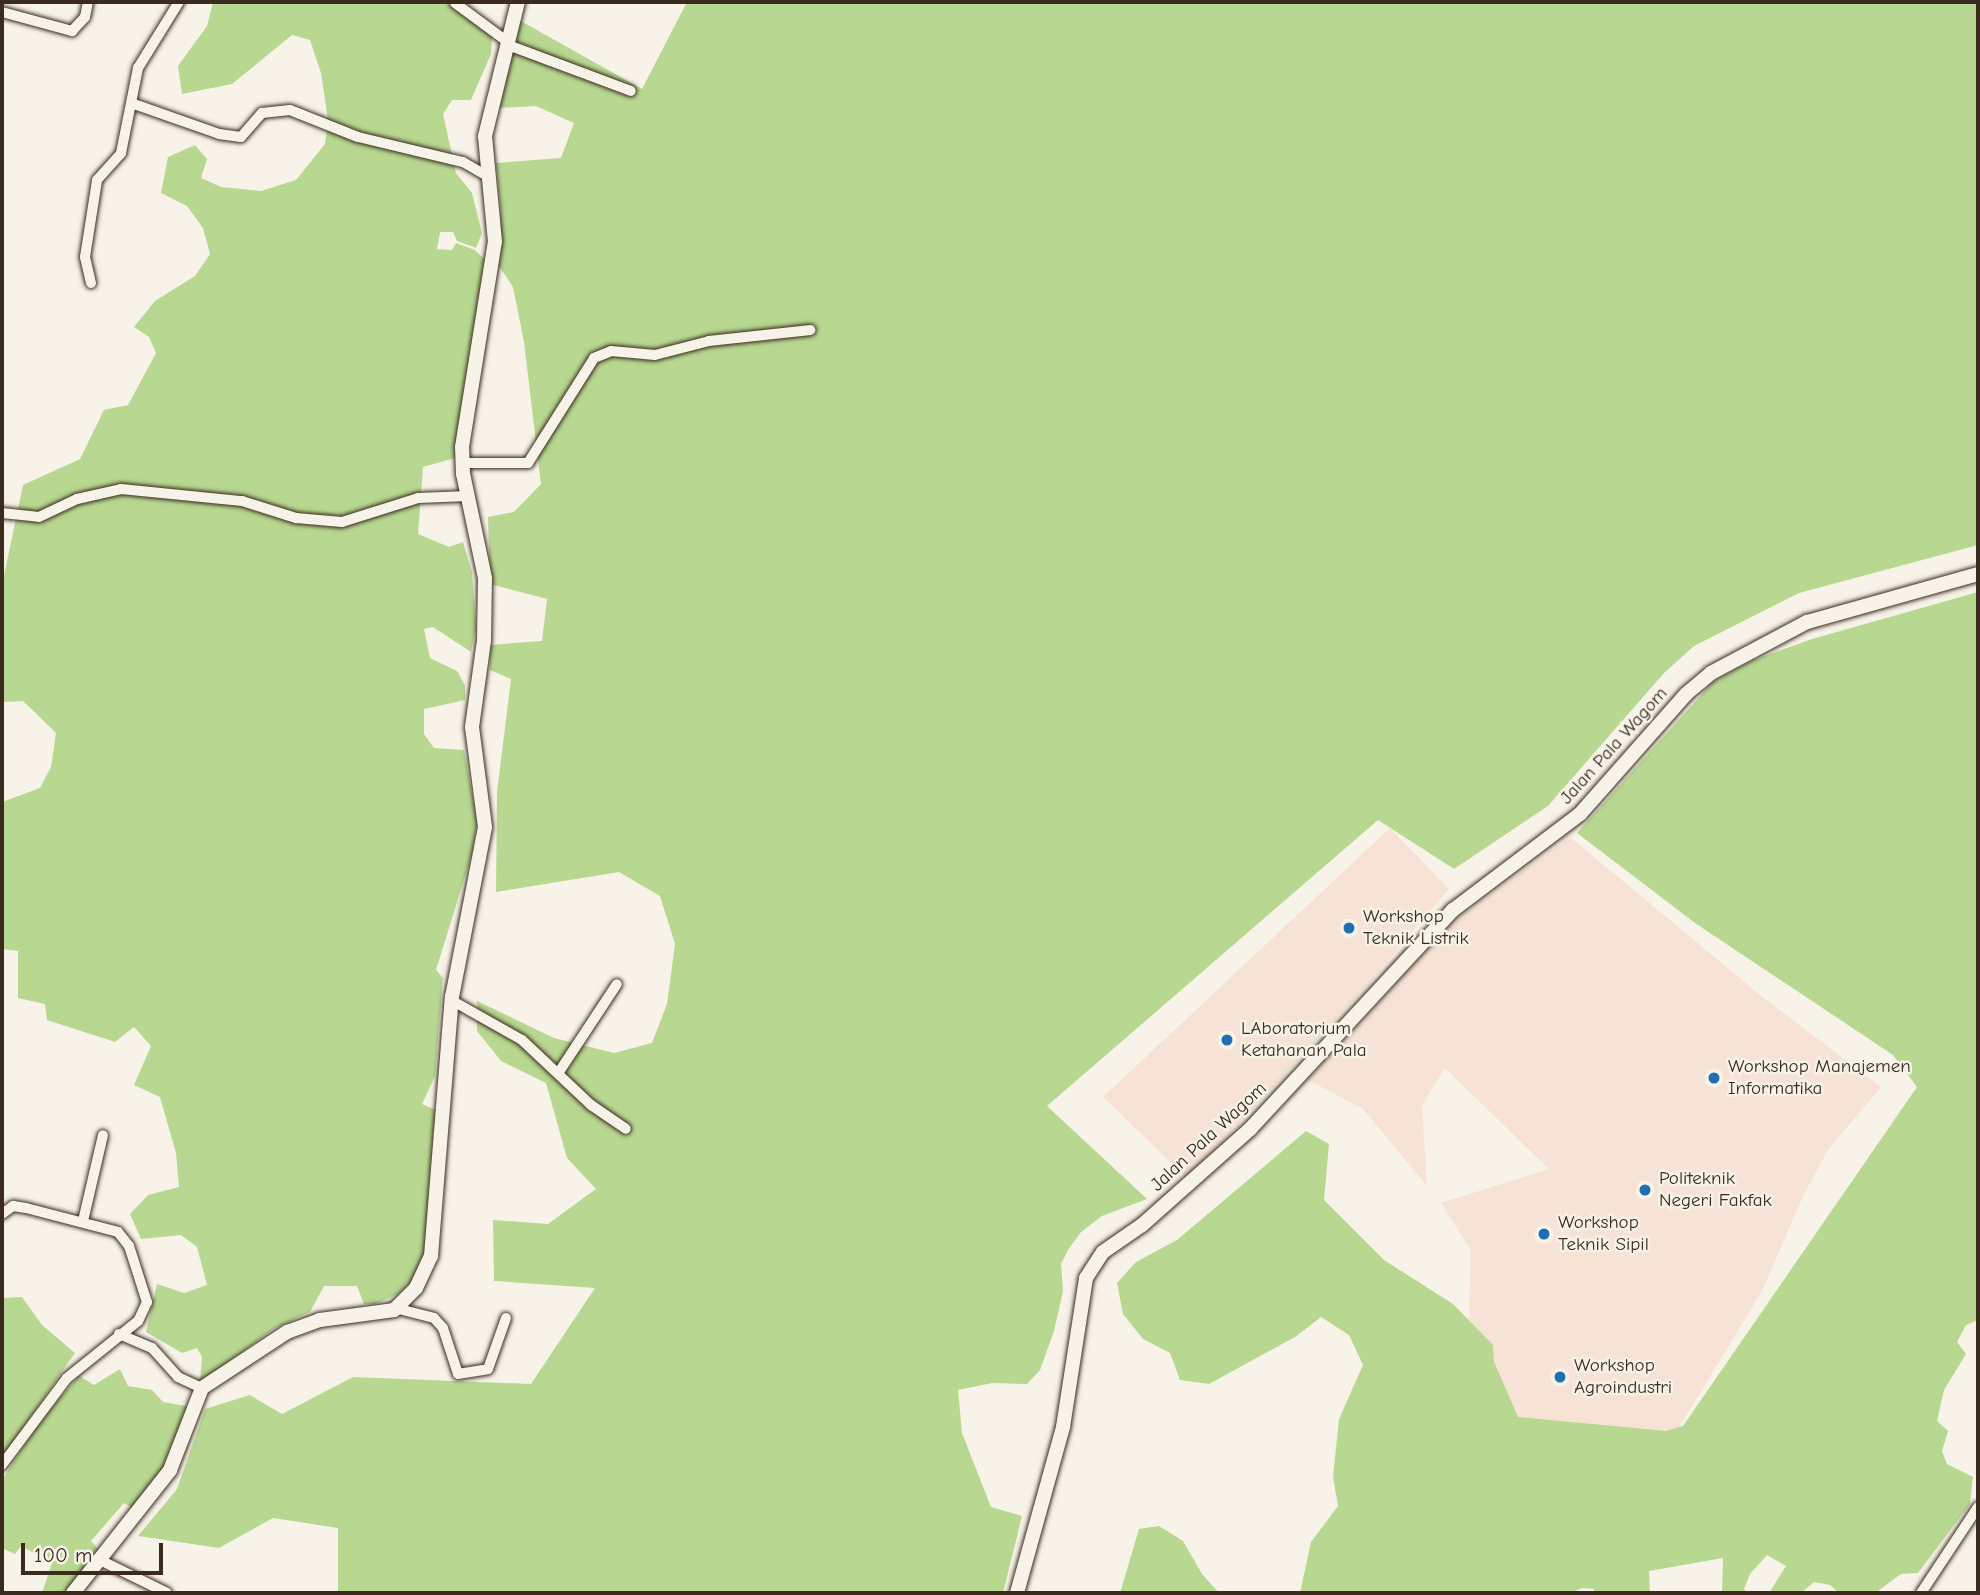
<!DOCTYPE html>
<html>
<head>
<meta charset="utf-8">
<style>
  body { margin:0 }
  #map { position:relative; width:1980px; height:1595px; overflow:hidden; background:#f7f3e8; font-family:"Comic Neue",sans-serif }
  div>[style] { position:absolute }
  .built>* { inset:0; background:#f6e3d5 }
  .green>* { inset:0; background:#b8d891 }
  .roads { filter:drop-shadow(0 0 2px #3b2a1e) drop-shadow(0 0 2px #3b2a1e) }
  .street>* { height:10px; margin:-5px; padding:0 5px; transform-origin:5px; border-radius:5px; background:#f7f3e8 }
  .secondary>* { height:14px; margin:-7px; padding:0 7px; transform-origin:7px; border-radius:7px; background:#f7f3e8 }
  .dots>* { width:19px; height:19px; translate:-50% -50%; box-sizing:border-box; border:4px solid #f7f3e8; border-radius:50% }
  span { translate:-50% -50%; white-space:nowrap; text-align:center; line-height:1.15; -webkit-text-stroke:5px #f7f3e8; paint-order:stroke }
  .street-label { font-size:19px; color:#3b2a1e }
  .poi-label { font-size:19px; color:#3b2a1e }
  .left { translate:0 -50%; text-align:left }
  .frame { position:absolute; inset:0; border:4px solid #3b2a1e; pointer-events:none }
  .scale { position:absolute; left:21px; top:1543px; width:142px; height:32px; box-sizing:border-box; border:4px solid #3b2a1e; border-top:0; padding-left:9px; font-size:21px; line-height:24px; white-space:nowrap; color:#3b2a1e; -webkit-text-stroke:5px #f7f3e8; paint-order:stroke }
</style>
</head>
<body>
<div id="map">
  <div class="built">
    <div style="clip-path:polygon(1390px 828px,1449px 889px,1364px 989px,1188px 1179px,1103px 1097px)"></div>
    <div style="clip-path:polygon(1570px 837px,1765px 999px,1881px 1087px,1828px 1150px,1804px 1194px,1762px 1291px,1672px 1439px,1589px 1465px,1467px 1387px,1471px 1250px,1441px 1203px,1549px 1169px,1445px 1068px,1422px 1105px,1427px 1186px,1363px 1109px,1308px 1080px,1456px 919px)"></div>
  </div>
  <div class="green">
    <div style="clip-path:polygon(213px 2px,453px 2px,493px 24px,491px 54px,471px 100px,452px 100px,443px 114px,456px 173px,472px 193px,482px 233px,476px 248px,457px 241px,453px 232px,440px 232px,437px 249px,452px 250px,456px 243px,475px 250px,486px 261px,455px 458px,423px 467px,418px 534px,449px 547px,463px 542px,472px 572px,476px 629px,471px 652px,433px 627px,424px 629px,430px 658px,457px 671px,465px 685px,465px 700px,424px 709px,424px 734px,434px 748px,464px 750px,477px 821px,472px 854px,436px 970px,443px 978px,435px 1076px,422px 1104px,436px 1110px,424px 1259px,416px 1277px,398px 1294px,375px 1304px,364px 1304px,357px 1286px,324px 1286px,310px 1312px,275px 1328px,200px 1382px,202px 1357px,197px 1348px,182px 1353px,146px 1332px,157px 1284px,184px 1293px,207px 1285px,197px 1247px,181px 1235px,141px 1239px,130px 1214px,148px 1195px,179px 1187px,176px 1153px,160px 1097px,134px 1085px,151px 1046px,134px 1027px,115px 1042px,47px 1020px,45px 1004px,18px 998px,18px 951px,2px 949px,2px 802px,40px 788px,51px 767px,56px 733px,23px 701px,2px 702px,2px 585px,23px 485px,80px 459px,104px 410px,128px 405px,156px 353px,149px 337px,134px 327px,155px 301px,195px 276px,210px 254px,203px 228px,187px 206px,161px 193px,168px 157px,195px 145px,207px 159px,201px 178px,221px 187px,261px 191px,296px 180px,325px 144px,328px 120px,321px 73px,310px 40px,292px 35px,232px 84px,182px 94px,178px 66px,207px 26px)"></div>
    <div style="clip-path:polygon(687px 2px,1978px 2px,1978px 545px,1799px 593px,1694px 646px,1664px 673px,1548px 806px,1454px 869px,1378px 820px,1047px 1106px,1147px 1199px,1102px 1216px,1081px 1232px,1068px 1250px,1061px 1264px,1063px 1291px,1054px 1331px,1040px 1370px,1027px 1384px,992px 1383px,958px 1390px,962px 1433px,991px 1507px,1022px 1516px,1003px 1593px,338px 1593px,338px 1528px,273px 1518px,219px 1548px,138px 1536px,177px 1489px,205px 1409px,250px 1395px,282px 1414px,353px 1377px,531px 1384px,595px 1288px,494px 1281px,493px 1220px,548px 1224px,596px 1189px,567px 1158px,546px 1083px,501px 1061px,477px 1031px,477px 1001px,554px 1038px,614px 1053px,652px 1043px,667px 1004px,675px 944px,660px 896px,619px 872px,496px 892px,497px 792px,511px 679px,490px 670px,490px 645px,542px 641px,547px 599px,490px 584px,488px 517px,514px 512px,541px 484px,524px 342px,513px 287px,497px 263px,501px 213px,496px 163px,561px 158px,574px 123px,536px 106px,497px 108px,519px 20px,642px 89px)"></div>
    <div style="clip-path:polygon(1978px 592px,1978px 1320px,1966px 1325px,1957px 1342px,1966px 1354px,1944px 1390px,1937px 1421px,1948px 1431px,1942px 1451px,1947px 1464px,1973px 1477px,1970px 1504px,1918px 1573px,1901px 1574px,1875px 1593px,1839px 1593px,1830px 1585px,1814px 1582px,1801px 1593px,1769px 1593px,1786px 1566px,1767px 1555px,1750px 1574px,1744px 1589px,1748px 1593px,1722px 1593px,1723px 1558px,1649px 1571px,1650px 1593px,1594px 1593px,1594px 1589px,1582px 1588px,1570px 1593px,1300px 1593px,1311px 1542px,1338px 1506px,1333px 1477px,1339px 1419px,1363px 1365px,1349px 1335px,1321px 1317px,1295px 1337px,1209px 1384px,1180px 1380px,1170px 1353px,1143px 1339px,1123px 1314px,1117px 1283px,1136px 1262px,1177px 1240px,1306px 1131px,1329px 1144px,1324px 1200px,1384px 1260px,1453px 1304px,1493px 1345px,1494px 1362px,1518px 1417px,1666px 1431px,1683px 1426px,1917px 1087px,1893px 1055px,1695px 923px,1577px 833px,1713px 682px,1751px 661px,1812px 639px)"></div>
    <div style="clip-path:polygon(22px 1297px,42px 1325px,75px 1353px,2px 1458px,2px 1298px)"></div>
    <div style="clip-path:polygon(120px 1369px,128px 1386px,152px 1390px,163px 1402px,191px 1407px,167px 1466px,135px 1510px,124px 1503px,91px 1541px,99px 1550px,64px 1593px,42px 1593px,52px 1563px,21px 1546px,15px 1554px,2px 1548px,2px 1480px,40px 1421px,79px 1376px,94px 1385px)"></div>
    <div style="clip-path:polygon(1159px 1526px,1183px 1541px,1202px 1574px,1219px 1593px,1120px 1593px,1139px 1529px)"></div>
  </div>
  <div class="roads">
    <div class="street">
      <div style="left:455px;top:3px;width:67px;rotate:36.5deg"></div>
      <div style="left:2px;top:12px;width:73px;rotate:15.2deg"></div>
      <div style="left:72px;top:31px;width:19px;rotate:-47deg"></div>
      <div style="left:85px;top:17px;width:15px;rotate:-79deg"></div>
      <div style="left:508px;top:45px;width:131px;rotate:20.5deg"></div>
      <div style="left:134px;top:104px;width:90px;rotate:19.4deg"></div>
      <div style="left:219px;top:134px;width:22px;rotate:8deg"></div>
      <div style="left:241px;top:137px;width:32px;rotate:-49deg"></div>
      <div style="left:262px;top:113px;width:28px;rotate:-6deg"></div>
      <div style="left:290px;top:110px;width:73px;rotate:21.7deg"></div>
      <div style="left:358px;top:137px;width:108px;rotate:13.4deg"></div>
      <div style="left:463px;top:162px;width:30px;rotate:30deg"></div>
      <div style="left:91px;top:283px;width:27px;rotate:-103deg"></div>
      <div style="left:85px;top:257px;width:78px;rotate:-81.1deg"></div>
      <div style="left:97px;top:180px;width:36px;rotate:-48deg"></div>
      <div style="left:121px;top:153px;width:87px;rotate:-78.7deg"></div>
      <div style="left:138px;top:68px;width:78px;rotate:-58.2deg"></div>
      <div style="left:462px;top:463px;width:66px"></div>
      <div style="left:528px;top:463px;width:124px;rotate:-57.8deg"></div>
      <div style="left:594px;top:358px;width:18px;rotate:-22deg"></div>
      <div style="left:611px;top:351px;width:44px;rotate:5.2deg"></div>
      <div style="left:655px;top:355px;width:56px;rotate:-14.5deg"></div>
      <div style="left:709px;top:341px;width:102px;rotate:-6.2deg"></div>
      <div style="left:2px;top:513px;width:37px;rotate:6deg"></div>
      <div style="left:39px;top:517px;width:42px;rotate:-25.3deg"></div>
      <div style="left:77px;top:499px;width:45px;rotate:-12.8deg"></div>
      <div style="left:121px;top:489px;width:122px;rotate:5.7deg"></div>
      <div style="left:242px;top:501px;width:57px;rotate:17.5deg"></div>
      <div style="left:296px;top:518px;width:46px;rotate:5deg"></div>
      <div style="left:342px;top:522px;width:80px;rotate:-17.5deg"></div>
      <div style="left:418px;top:498px;width:50px;rotate:-2.3deg"></div>
      <div style="left:451px;top:1000px;width:81px;rotate:29.4deg"></div>
      <div style="left:522px;top:1040px;width:95px;rotate:43.3deg"></div>
      <div style="left:591px;top:1105px;width:42px;rotate:34.4deg"></div>
      <div style="left:559px;top:1072px;width:105px;rotate:-56.6deg"></div>
      <div style="left:2px;top:1214px;width:14px;rotate:-36deg"></div>
      <div style="left:13px;top:1206px;width:13px;rotate:9deg"></div>
      <div style="left:26px;top:1208px;width:95px;rotate:14.6deg"></div>
      <div style="left:118px;top:1232px;width:18px;rotate:52deg"></div>
      <div style="left:129px;top:1246px;width:59px;rotate:72.2deg"></div>
      <div style="left:147px;top:1302px;width:21px;rotate:115deg"></div>
      <div style="left:138px;top:1321px;width:91px;rotate:141.2deg"></div>
      <div style="left:67px;top:1378px;width:109px;rotate:126.8deg"></div>
      <div style="left:83px;top:1221px;width:88px;rotate:-76.9deg"></div>
      <div style="left:395px;top:1308px;width:40px;rotate:14.4deg"></div>
      <div style="left:434px;top:1318px;width:13px;rotate:48deg"></div>
      <div style="left:443px;top:1328px;width:48px;rotate:71.9deg"></div>
      <div style="left:458px;top:1374px;width:30px;rotate:-9deg"></div>
      <div style="left:488px;top:1369px;width:54px;rotate:-70.6deg"></div>
      <div style="left:119px;top:1334px;width:36px;rotate:23deg"></div>
      <div style="left:152px;top:1348px;width:39px;rotate:48deg"></div>
      <div style="left:178px;top:1377px;width:26px;rotate:25deg"></div>
      <div style="left:102px;top:1561px;width:72px;rotate:26.2deg"></div>
      <div style="left:1921px;top:1593px;width:103px;rotate:-56.5deg"></div>
    </div>
    <div class="secondary">
      <div style="left:73px;top:1593px;width:157px;rotate:-51.7deg"></div>
      <div style="left:170px;top:1470px;width:88px;rotate:-68.7deg"></div>
      <div style="left:202px;top:1388px;width:102px;rotate:-33.4deg"></div>
      <div style="left:287px;top:1332px;width:35px;rotate:-20deg"></div>
      <div style="left:320px;top:1320px;width:75px;rotate:-7.7deg"></div>
      <div style="left:394px;top:1310px;width:31px;rotate:-45deg"></div>
      <div style="left:416px;top:1288px;width:35px;rotate:-65deg"></div>
      <div style="left:431px;top:1256px;width:260px;rotate:-85.4deg"></div>
      <div style="left:452px;top:997px;width:173px;rotate:-79deg"></div>
      <div style="left:485px;top:827px;width:101px;rotate:-97.4deg"></div>
      <div style="left:472px;top:727px;width:87px;rotate:-82.1deg"></div>
      <div style="left:484px;top:641px;width:63px;rotate:-89.1deg"></div>
      <div style="left:485px;top:578px;width:106px;rotate:-101.9deg"></div>
      <div style="left:463px;top:474px;width:27px;rotate:-92deg"></div>
      <div style="left:462px;top:447px;width:208px;rotate:-80.9deg"></div>
      <div style="left:495px;top:242px;width:106px;rotate:-95.4deg"></div>
      <div style="left:485px;top:136px;width:138px;rotate:-76.2deg"></div>
      <div style="left:1017px;top:1593px;width:172px;rotate:-74.5deg"></div>
      <div style="left:1063px;top:1427px;width:151px;rotate:-81.2deg"></div>
      <div style="left:1086px;top:1278px;width:31px;rotate:-57deg"></div>
      <div style="left:1103px;top:1252px;width:47px;rotate:-34.7deg"></div>
      <div style="left:1142px;top:1225px;width:144px;rotate:-41.6deg"></div>
      <div style="left:1250px;top:1129px;width:299px;rotate:-47.2deg"></div>
      <div style="left:1453px;top:910px;width:159px;rotate:-37.1deg"></div>
      <div style="left:1580px;top:814px;width:160px;rotate:-48.5deg"></div>
      <div style="left:1686px;top:694px;width:33px;rotate:-40deg"></div>
      <div style="left:1711px;top:673px;width:109px;rotate:-28deg"></div>
      <div style="left:1807px;top:622px;width:178px;rotate:-15.7deg"></div>
    </div>
  </div>
  <div class="dots">
    <div style="left:1349px;top:928px;background:#1f6fb2"></div>
    <div style="left:1227px;top:1040px;background:#1f6fb2"></div>
    <div style="left:1714px;top:1078px;background:#1f6fb2"></div>
    <div style="left:1645px;top:1190px;background:#1f6fb2"></div>
    <div style="left:1544px;top:1234px;background:#1f6fb2"></div>
    <div style="left:1560px;top:1377px;background:#1f6fb2"></div>
  </div>
  <div class="street-label">
    <span style="left:1614px;top:746px;rotate:-48deg">Jalan Pala Wagom</span>
    <span style="left:1209px;top:1137px;rotate:-43deg">Jalan Pala Wagom</span>
  </div>
  <div class="poi-label">
    <span class="left" style="left:1363px;top:928px">Workshop<br>Teknik Listrik</span>
    <span class="left" style="left:1241px;top:1040px">LAboratorium<br>Ketahanan Pala</span>
    <span class="left" style="left:1728px;top:1078px">Workshop Manajemen<br>Informatika</span>
    <span class="left" style="left:1659px;top:1190px">Politeknik<br>Negeri Fakfak</span>
    <span class="left" style="left:1558px;top:1234px">Workshop<br>Teknik Sipil</span>
    <span class="left" style="left:1574px;top:1377px">Workshop<br>Agroindustri</span>
  </div>
  <div class="frame"></div>
  <div class="scale">100 m</div>
</div>
</body>
</html>
